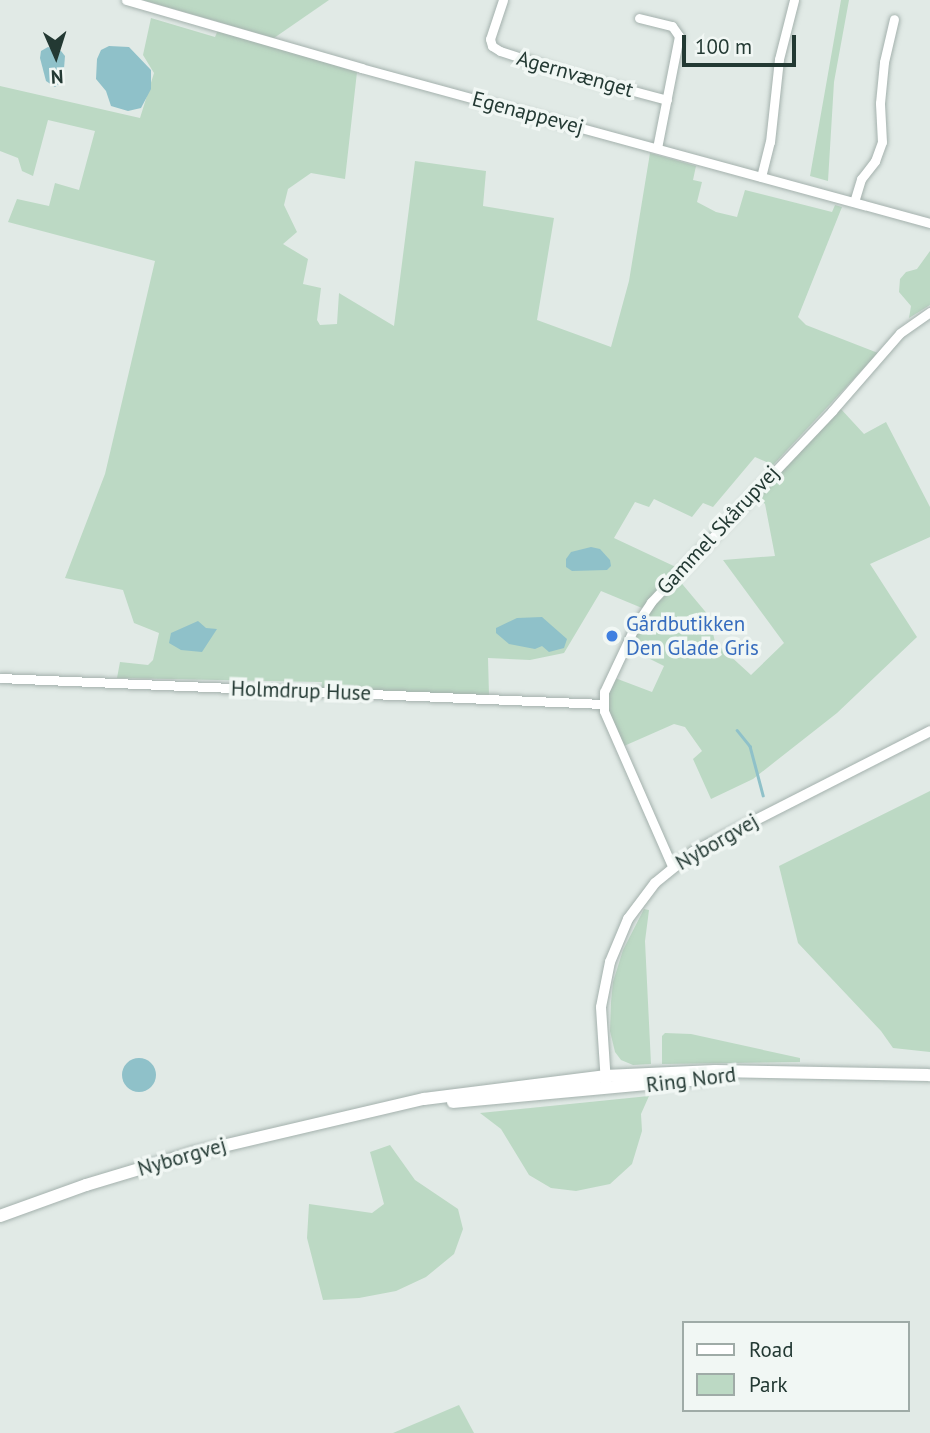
<!DOCTYPE html>
<html>
<head>
<meta charset="utf-8">
<style>
  body { margin:0 }
  #map { position:relative; width:930px; height:1433px; overflow:hidden; background:#e1eae6; font-family:"PT Sans",sans-serif }
  div>[style] { position:absolute }
  .green>* { inset:0; background:#bcd9c4 }
  .water>* { inset:0; background:#8fc1c9 }
  .round { border-radius:50% }
  .stream>* { height:2.5px; margin:-1.25px; padding:0 1.25px; transform-origin:1.25px; border-radius:1.25px; background:#8fc1c9 }
  .roads { filter:drop-shadow(0 0 2px #a4b1ad) drop-shadow(0 0 2px #a4b1ad) }
  .minor>* { height:9px; margin:-4.5px; padding:0 4.5px; transform-origin:4.5px; border-radius:4.5px; background:#fff }
  .tertiary>* { height:10px; margin:-5px; padding:0 5px; transform-origin:5px; border-radius:5px; background:#fff }
  .secondary>* { height:12px; margin:-6px; padding:0 6px; transform-origin:6px; border-radius:6px; background:#fff }
  .dots>* { width:19px; height:19px; translate:-50% -50%; box-sizing:border-box; border:4px solid #f1f7f4; border-radius:50% }
  span { translate:-50% -50%; white-space:nowrap; text-align:center; line-height:1.15; -webkit-text-stroke:7px #f1f7f4; paint-order:stroke }
  .street-label { font-size:21px; color:#233933 }
  .shop-label { font-size:21px; color:#366cbe }
  .left { translate:0 -50%; text-align:left }
  .legend { position:absolute; left:682px; top:1321px; width:228px; height:91px; box-sizing:border-box; background:#f1f7f4; border:2px solid #9faba7; margin:0; padding:9px 12px; list-style:none; font-size:21px; color:#233933 }
  .legend li { display:flex; align-items:center; gap:14px; height:35px }
  .legend b { width:35px; border:2px solid #9faba7 }
  .north { position:absolute; left:21px; top:21px; width:70px; height:70px; -webkit-text-stroke:5px #f1f7f4; paint-order:stroke; rotate:177deg; font-size:19px; font-weight:700; line-height:28px; text-align:center; color:#233933 }
  .north::after { content:''; display:block; margin:auto; width:24px; height:32px; background:#233933; clip-path:polygon(50% 0,100% 100%,50% 72%,0 100%) }
  .scale { position:absolute; left:682px; top:35px; width:114px; height:32px; box-sizing:border-box; border:4px solid #233933; border-top:0; padding-left:9px; font-size:21px; line-height:24px; white-space:nowrap; color:#233933; -webkit-text-stroke:5px #f1f7f4; paint-order:stroke }
</style>
</head>
<body>
<div id="map">
  <div class="green">
    <div style="clip-path:polygon(143px 0,329px 0,274px 38px)"></div>
    <div style="clip-path:polygon(841px 0,849px 0,834px 82px,828px 181px,810px 176px)"></div>
    <div style="clip-path:polygon(151px 18px,215px 37px,218px 30px,357px 72px,345px 179px,311px 173px,288px 189px,284px 205px,297px 232px,283px 244px,308px 259px,303px 284px,321px 288px,317px 320px,320px 325px,337px 324px,339px 293px,394px 326px,415px 161px,486px 171px,483px 206px,554px 218px,537px 320px,611px 347px,629px 281px,650px 153px,696px 166px,693px 180px,702px 182px,697px 202px,716px 212px,737px 217px,745px 190px,832px 212px,835px 205px,842px 207px,798px 317px,806px 325px,878px 353px,773px 465px,755px 457px,713px 507px,703px 503px,692px 517px,654px 499px,649px 507px,635px 502px,614px 538px,678px 568px,642px 608px,601px 591px,564px 653px,530px 660px,488px 658px,489px 695px,321px 689px,322px 682px,117px 678px,120px 662px,148px 665px,153px 660px,159px 633px,134px 623px,123px 590px,65px 578px,105px 474px,155px 261px,8px 222px,17px 199px,49px 206px,55px 183px,79px 190px,95px 131px,48px 120px,33px 176px,22px 171px,18px 158px,0 151px,0 86px,140px 118px,154px 73px,143px 55px)"></div>
    <div style="clip-path:polygon(930px 251px,930px 305px,909px 318px,911px 306px,899px 292px,900px 279px,906px 272px,917px 269px)"></div>
    <div style="clip-path:polygon(840px 408px,864px 434px,886px 422px,930px 507px,930px 537px,870px 564px,917px 637px,837px 713px,753px 779px,711px 799px,693px 759px,702px 751px,685px 727px,674px 724px,624px 746px,605px 707px,607px 695px,615px 678px,652px 692px,664px 666px,630px 649px,635px 634px,652px 607px,678px 579px,709px 616px,715px 642px,751px 675px,784px 643px,723px 560px,775px 556px,765px 504px,758px 497px,801px 445px)"></div>
    <div style="clip-path:polygon(930px 791px,930px 1052px,893px 1048px,881px 1031px,798px 943px,779px 866px)"></div>
    <div style="clip-path:polygon(644px 909px,649px 910px,645px 941px,651px 1064px,633px 1065px,621px 1060px,615px 1052px,610px 1031px,611px 1002px,613px 982px,623px 950px)"></div>
    <div style="clip-path:polygon(665px 1033px,691px 1034px,800px 1058px,800px 1062px,662px 1064px,662px 1036px)"></div>
    <div style="clip-path:polygon(649px 1096px,641px 1114px,642px 1131px,632px 1164px,610px 1184px,576px 1191px,551px 1188px,529px 1175px,501px 1129px,480px 1113px)"></div>
    <div style="clip-path:polygon(390px 1145px,415px 1180px,458px 1209px,463px 1229px,454px 1254px,426px 1277px,396px 1291px,359px 1298px,323px 1300px,307px 1238px,309px 1204px,372px 1213px,384px 1204px,370px 1152px)"></div>
    <div style="clip-path:polygon(459px 1405px,474px 1433px,393px 1433px)"></div>
  </div>
  <div class="water">
    <div style="clip-path:polygon(109px 46px,129px 47px,151px 70px,151px 89px,141px 108px,128px 111px,111px 106px,106px 91px,96px 79px,97px 59px,101px 50px)"></div>
    <div style="clip-path:polygon(48px 47px,61px 51px,65px 56px,63px 81px,55px 87px,46px 81px,40px 58px,41px 51px)"></div>
    <div style="clip-path:polygon(591px 547px,600px 549px,610px 560px,611px 566px,607px 570px,572px 571px,566px 567px,566px 559px,571px 552px)"></div>
    <div style="clip-path:polygon(542px 617px,567px 639px,564px 648px,549px 652px,542px 646px,535px 649px,509px 644px,496px 633px,496px 628px,517px 618px)"></div>
    <div style="clip-path:polygon(198px 621px,206px 628px,217px 629px,202px 652px,181px 650px,169px 643px,171px 633px)"></div>
    <div class="round" style="left:122px;top:1058px;width:34px;height:34px"></div>
  </div>
  <div class="stream">
    <div style="left:737px;top:730px;width:21px;rotate:51deg"></div>
    <div style="left:750px;top:746px;width:51px;rotate:75.1deg"></div>
  </div>
  <div class="roads">
    <div class="minor">
      <div style="left:126px;top:0;width:245px;rotate:16.1deg"></div>
      <div style="left:361px;top:68px;width:590px;rotate:15.24deg"></div>
      <div style="left:503px;top:0;width:41px;rotate:108.4deg"></div>
      <div style="left:490px;top:39px;width:7px;rotate:74deg"></div>
      <div style="left:492px;top:46px;width:9px;rotate:32deg"></div>
      <div style="left:500px;top:51px;width:81px;rotate:18deg"></div>
      <div style="left:577px;top:76px;width:93px;rotate:14.9deg"></div>
      <div style="left:639px;top:18px;width:34px;rotate:14deg"></div>
      <div style="left:672px;top:26px;width:12px;rotate:55deg"></div>
      <div style="left:679px;top:36px;width:114px;rotate:101.1deg"></div>
      <div style="left:761px;top:177px;width:36px;rotate:-76deg"></div>
      <div style="left:770px;top:142px;width:83px;rotate:-83.8deg"></div>
      <div style="left:779px;top:59px;width:61px;rotate:-75.7deg"></div>
      <div style="left:854px;top:202px;width:24px;rotate:-73deg"></div>
      <div style="left:861px;top:179px;width:23px;rotate:-52deg"></div>
      <div style="left:875px;top:161px;width:20px;rotate:-70deg"></div>
      <div style="left:882px;top:142px;width:39px;rotate:-93deg"></div>
      <div style="left:880px;top:103px;width:41px;rotate:-84.4deg"></div>
      <div style="left:884px;top:62px;width:44px;rotate:-76.9deg"></div>
      <div style="left:0;top:678px;width:603px;rotate:2.47deg"></div>
      <div style="left:672px;top:866px;width:169px;rotate:-113.7deg"></div>
      <div style="left:604px;top:711px;width:19px;rotate:-90deg"></div>
      <div style="left:604px;top:692px;width:73px;rotate:-64.8deg"></div>
      <div style="left:635px;top:626px;width:29px;rotate:-56deg"></div>
      <div style="left:651px;top:602px;width:263px;rotate:-46.5deg"></div>
      <div style="left:832px;top:411px;width:103px;rotate:-48.9deg"></div>
      <div style="left:900px;top:333px;width:37px;rotate:-35deg"></div>
    </div>
    <div class="tertiary">
      <div style="left:606px;top:1083px;width:76px;rotate:-93.8deg"></div>
      <div style="left:601px;top:1007px;width:46px;rotate:-78.7deg"></div>
      <div style="left:610px;top:962px;width:47px;rotate:-67.3deg"></div>
      <div style="left:628px;top:919px;width:45px;rotate:-53.1deg"></div>
      <div style="left:655px;top:883px;width:49px;rotate:-39.2deg"></div>
      <div style="left:693px;top:852px;width:266px;rotate:-27deg"></div>
    </div>
    <div class="secondary">
      <div style="left:453px;top:1102px;width:251px;rotate:-5.3deg"></div>
      <div style="left:0;top:1216px;width:91px;rotate:-19.8deg"></div>
      <div style="left:86px;top:1185px;width:112px;rotate:-16.7deg"></div>
      <div style="left:193px;top:1153px;width:237px;rotate:-13.2deg"></div>
      <div style="left:424px;top:1099px;width:182px;rotate:-7.2deg"></div>
      <div style="left:605px;top:1076px;width:110px;rotate:-2.6deg"></div>
      <div style="left:715px;top:1071px;width:215px;rotate:1.1deg"></div>
    </div>
  </div>
  <div class="dots">
    <div style="left:612px;top:636px;background:#3f7fe0"></div>
  </div>
  <div class="street-label">
    <span style="left:575px;top:74px;rotate:16deg">Agernvænget</span>
    <span style="left:528px;top:113px;rotate:15deg">Egenappevej</span>
    <span style="left:718px;top:530px;rotate:-47deg">Gammel Skårupvej</span>
    <span style="left:301px;top:691px;rotate:2deg">Holmdrup Huse</span>
    <span style="left:717px;top:842px;rotate:-30deg">Nyborgvej</span>
    <span style="left:691px;top:1080px;rotate:-7deg">Ring Nord</span>
    <span style="left:182px;top:1157px;rotate:-16deg">Nyborgvej</span>
  </div>
  <div class="shop-label">
    <span class="left" style="left:626px;top:636px">Gårdbutikken<br>Den Glade Gris</span>
  </div>
  <ul class="legend">
  <li><b style="height:9px;background:#fff"></b>Road</li>
  <li><b style="height:19px;background:#bcd9c4"></b>Park</li>
  </ul>
  <div class="north">N</div>
  <div class="scale">100 m</div>
</div>
</body>
</html>
